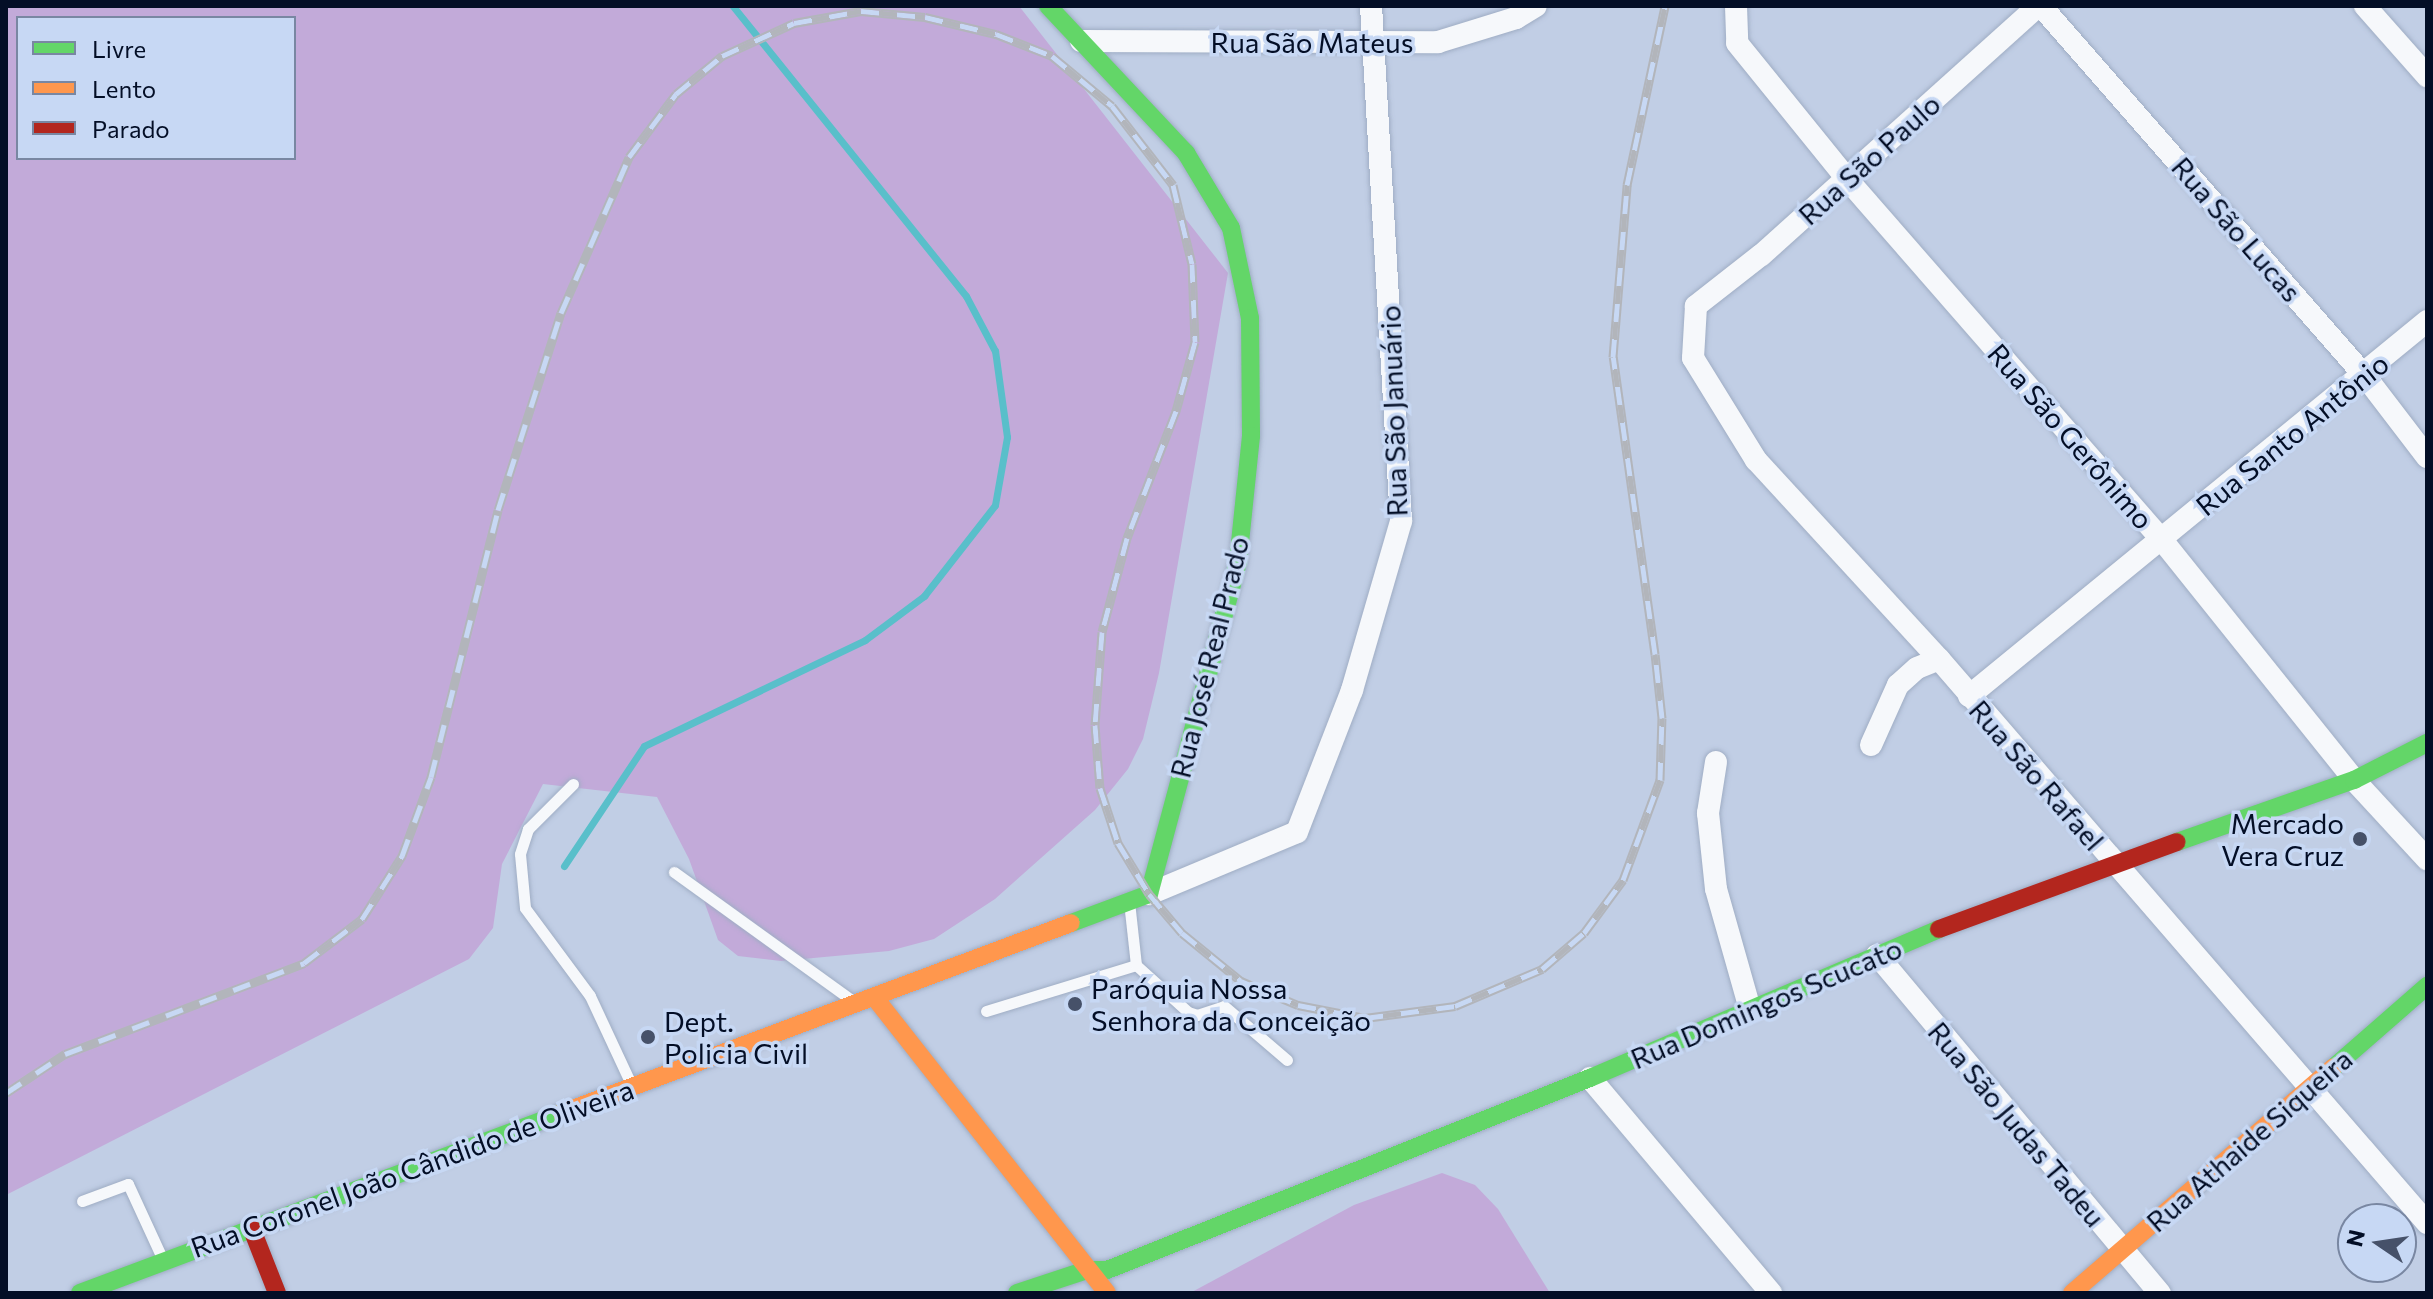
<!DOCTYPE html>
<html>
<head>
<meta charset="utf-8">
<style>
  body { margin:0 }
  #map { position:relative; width:2433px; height:1299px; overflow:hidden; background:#c1cee5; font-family:Commissioner,sans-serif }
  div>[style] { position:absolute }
  .green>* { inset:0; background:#c2aad9 }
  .stream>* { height:7px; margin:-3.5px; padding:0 3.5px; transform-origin:3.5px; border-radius:3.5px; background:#59bfca }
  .roads { filter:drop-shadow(0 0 2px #9fadc4) drop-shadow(0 0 2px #9fadc4) }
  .lane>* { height:11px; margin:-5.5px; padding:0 5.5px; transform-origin:5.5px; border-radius:5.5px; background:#f6f8fb }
  .street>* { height:22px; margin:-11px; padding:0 11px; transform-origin:11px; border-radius:11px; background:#f6f8fb }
  .fast>* { height:18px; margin:-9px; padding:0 9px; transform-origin:9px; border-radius:9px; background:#63d668 }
  .slow>* { height:18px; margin:-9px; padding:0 9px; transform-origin:9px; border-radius:9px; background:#ff974d }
  .jam>* { height:18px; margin:-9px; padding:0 9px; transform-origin:9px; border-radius:9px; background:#b3261e }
  .rail>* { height:9px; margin-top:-4.5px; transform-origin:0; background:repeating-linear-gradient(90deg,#c7d8f4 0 18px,#b2b5bb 0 36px); box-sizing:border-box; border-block:2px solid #b2b5bb }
  .dots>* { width:22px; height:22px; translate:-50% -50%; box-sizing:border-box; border:4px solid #c7d8f4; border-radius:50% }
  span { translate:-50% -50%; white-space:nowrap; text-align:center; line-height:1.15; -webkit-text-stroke:7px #c7d8f4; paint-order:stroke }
  .street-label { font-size:28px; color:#030e26 }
  .poi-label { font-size:28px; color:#030e26 }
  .right { translate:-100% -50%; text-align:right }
  .left { translate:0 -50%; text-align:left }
  .frame { position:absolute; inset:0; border:8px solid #030e26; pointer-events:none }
  .legend { position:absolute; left:16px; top:16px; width:280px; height:144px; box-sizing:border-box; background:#c7d8f4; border:2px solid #7987a2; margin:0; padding:10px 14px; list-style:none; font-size:24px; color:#030e26 }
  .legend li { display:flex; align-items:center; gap:16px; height:40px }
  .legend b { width:40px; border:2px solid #7987a2 }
  .north { position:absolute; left:2337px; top:1203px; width:80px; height:80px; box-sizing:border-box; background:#c7d8f4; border:2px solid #7987a2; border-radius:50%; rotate:283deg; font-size:22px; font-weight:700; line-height:32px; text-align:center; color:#030e26 }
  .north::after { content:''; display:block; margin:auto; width:28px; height:36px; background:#465169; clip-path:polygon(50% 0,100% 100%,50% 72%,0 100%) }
</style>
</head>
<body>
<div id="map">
  <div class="green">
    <div style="clip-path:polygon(evenodd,6px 6px,1019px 6px,1228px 273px,1159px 673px,1143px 739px,1128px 769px,1095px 810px,995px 899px,934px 939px,889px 951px,781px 961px,738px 956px,718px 940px,689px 859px,657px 797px,543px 784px,502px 864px,493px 928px,469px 959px,6px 1195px,6px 6px,18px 18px,294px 18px,294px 158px,18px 158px,18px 18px)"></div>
    <div style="clip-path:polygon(1442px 1173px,1475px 1185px,1498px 1209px,1550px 1293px,1190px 1293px,1354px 1205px)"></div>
  </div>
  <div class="stream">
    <div style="left:564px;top:866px;width:144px;rotate:-56.3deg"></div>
    <div style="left:644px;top:746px;width:245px;rotate:-25.6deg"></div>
    <div style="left:865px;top:640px;width:74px;rotate:-36.7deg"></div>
    <div style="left:924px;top:596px;width:115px;rotate:-52deg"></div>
    <div style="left:995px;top:505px;width:69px;rotate:-80deg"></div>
    <div style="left:1007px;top:437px;width:87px;rotate:-97.9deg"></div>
    <div style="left:995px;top:351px;width:62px;rotate:-117.8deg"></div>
    <div style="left:966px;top:296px;width:372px;rotate:-128.8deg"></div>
  </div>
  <div class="roads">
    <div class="lane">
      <div style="left:573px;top:784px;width:64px;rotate:135deg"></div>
      <div style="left:528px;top:829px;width:26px;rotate:108deg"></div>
      <div style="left:520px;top:854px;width:54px;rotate:84.7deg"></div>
      <div style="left:525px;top:908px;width:109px;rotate:53.5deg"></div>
      <div style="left:590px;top:996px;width:99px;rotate:65deg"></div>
      <div style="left:674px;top:872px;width:221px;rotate:35.8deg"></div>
      <div style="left:1136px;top:965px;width:70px;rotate:42.1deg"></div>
      <div style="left:1188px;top:1012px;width:9px;rotate:18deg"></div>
      <div style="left:1197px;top:1015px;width:28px;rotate:-18deg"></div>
      <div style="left:1224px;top:1006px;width:83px;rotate:40.6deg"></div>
      <div style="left:986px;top:1011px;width:157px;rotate:-17deg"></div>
      <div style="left:1136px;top:965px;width:63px;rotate:-96.3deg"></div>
      <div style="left:82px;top:1201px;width:49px;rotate:-20.3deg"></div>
      <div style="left:128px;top:1184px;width:84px;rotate:65.3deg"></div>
    </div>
    <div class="street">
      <div style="left:1736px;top:6px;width:37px;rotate:88deg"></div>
      <div style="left:1737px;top:43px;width:175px;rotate:51deg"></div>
      <div style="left:1847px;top:179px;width:479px;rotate:48.9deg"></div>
      <div style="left:2162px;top:540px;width:307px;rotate:51.3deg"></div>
      <div style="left:2354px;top:780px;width:108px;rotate:47.3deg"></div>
      <div style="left:2038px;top:6px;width:372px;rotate:138deg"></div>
      <div style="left:1761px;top:255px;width:83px;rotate:141.9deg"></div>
      <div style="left:1696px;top:306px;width:52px;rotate:93.3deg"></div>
      <div style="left:1693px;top:358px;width:120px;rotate:58.3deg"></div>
      <div style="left:1756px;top:460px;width:270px;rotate:47.4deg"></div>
      <div style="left:1939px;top:659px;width:746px;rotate:49.13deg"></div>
      <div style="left:2041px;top:6px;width:492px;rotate:48.8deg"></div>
      <div style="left:2365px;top:376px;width:102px;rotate:52.6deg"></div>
      <div style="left:2365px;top:6px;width:94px;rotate:48.5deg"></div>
      <div style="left:1081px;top:41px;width:357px;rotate:0.2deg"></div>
      <div style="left:1438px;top:42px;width:82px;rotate:-17.1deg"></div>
      <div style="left:1516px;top:18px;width:23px;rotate:-31deg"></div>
      <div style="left:1969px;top:696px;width:592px;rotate:-39.31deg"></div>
      <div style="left:1871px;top:745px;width:66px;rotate:-65.8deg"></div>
      <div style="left:1898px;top:685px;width:25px;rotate:-42deg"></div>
      <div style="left:1917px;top:668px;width:24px;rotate:-22deg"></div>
      <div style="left:1716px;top:762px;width:52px;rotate:98.9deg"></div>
      <div style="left:1708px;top:813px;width:76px;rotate:84deg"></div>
      <div style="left:1716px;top:889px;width:125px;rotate:74.2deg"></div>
      <div style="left:1149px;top:894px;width:160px;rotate:-22.7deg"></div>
      <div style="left:1297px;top:832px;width:152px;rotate:-68.8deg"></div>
      <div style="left:1352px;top:690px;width:176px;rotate:-73.8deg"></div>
      <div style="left:1401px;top:521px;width:516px;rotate:-93.33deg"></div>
      <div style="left:1877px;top:955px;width:441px;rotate:50.1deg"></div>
      <div style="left:1590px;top:1078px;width:281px;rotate:49.9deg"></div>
    </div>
    <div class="fast">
      <div style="left:1048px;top:6px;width:202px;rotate:46.8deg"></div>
      <div style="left:1186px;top:153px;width:87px;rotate:59deg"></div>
      <div style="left:1231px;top:228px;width:92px;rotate:78.1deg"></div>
      <div style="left:1250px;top:318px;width:118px;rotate:89.5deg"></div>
      <div style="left:1251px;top:436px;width:127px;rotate:95.9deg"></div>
      <div style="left:1238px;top:562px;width:344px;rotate:105deg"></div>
      <div style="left:1149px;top:894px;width:83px;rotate:159.6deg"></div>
      <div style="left:2177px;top:842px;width:188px;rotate:-19.3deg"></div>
      <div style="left:2354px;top:780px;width:82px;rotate:-26.9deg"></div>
      <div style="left:2333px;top:1068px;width:125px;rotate:-41.1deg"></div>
      <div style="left:80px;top:1293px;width:515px;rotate:-20.48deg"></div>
      <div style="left:1017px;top:1293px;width:74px;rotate:-18.2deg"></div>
      <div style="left:1087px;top:1270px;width:20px"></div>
      <div style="left:1107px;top:1270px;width:520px;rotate:-21.68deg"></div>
      <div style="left:1590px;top:1078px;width:379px;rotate:-23.1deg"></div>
    </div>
    <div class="slow">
      <div style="left:875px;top:998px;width:375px;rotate:51.8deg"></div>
      <div style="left:562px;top:1113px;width:543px;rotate:-20.47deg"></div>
      <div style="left:2072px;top:1293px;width:345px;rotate:-40.8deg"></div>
    </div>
    <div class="jam">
      <div style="left:1939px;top:929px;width:253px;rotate:-20.1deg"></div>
      <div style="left:251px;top:1227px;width:71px;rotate:68.5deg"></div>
    </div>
  </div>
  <div class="rail">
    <div style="left:6px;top:1093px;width:71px;rotate:-33.5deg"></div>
    <div style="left:65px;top:1054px;width:256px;rotate:-20.8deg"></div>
    <div style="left:304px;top:963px;width:73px;rotate:-37.2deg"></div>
    <div style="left:362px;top:919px;width:75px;rotate:-57.6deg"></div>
    <div style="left:402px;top:856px;width:84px;rotate:-69.8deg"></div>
    <div style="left:431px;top:777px;width:275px;rotate:-75.9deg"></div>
    <div style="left:498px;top:510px;width:207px;rotate:-72.3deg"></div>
    <div style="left:561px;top:313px;width:170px;rotate:-66.4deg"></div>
    <div style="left:629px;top:157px;width:79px;rotate:-53.3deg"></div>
    <div style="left:676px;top:94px;width:60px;rotate:-39.6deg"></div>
    <div style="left:722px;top:56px;width:79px;rotate:-24.6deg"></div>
    <div style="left:794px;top:23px;width:68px;rotate:-10.2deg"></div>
    <div style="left:861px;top:11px;width:64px;rotate:5.4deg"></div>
    <div style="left:925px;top:17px;width:73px;rotate:13.5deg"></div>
    <div style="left:996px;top:34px;width:60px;rotate:21.4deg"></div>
    <div style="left:1052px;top:56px;width:78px;rotate:39.8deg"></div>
    <div style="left:1112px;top:106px;width:100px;rotate:52.3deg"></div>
    <div style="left:1173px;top:185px;width:81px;rotate:76.5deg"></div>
    <div style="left:1192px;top:264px;width:78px;rotate:87.8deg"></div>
    <div style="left:1195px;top:342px;width:72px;rotate:105.4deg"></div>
    <div style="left:1176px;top:411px;width:136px;rotate:111.1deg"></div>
    <div style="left:1127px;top:538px;width:97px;rotate:104.9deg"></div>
    <div style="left:1102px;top:632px;width:93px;rotate:94.3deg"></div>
    <div style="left:1095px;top:725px;width:63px;rotate:85.5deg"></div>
    <div style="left:1100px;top:788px;width:58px;rotate:71.9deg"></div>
    <div style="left:1118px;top:843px;width:60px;rotate:58.7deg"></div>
    <div style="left:1149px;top:894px;width:51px;rotate:49.8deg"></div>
    <div style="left:1182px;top:933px;width:76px;rotate:39.1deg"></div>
    <div style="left:1241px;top:981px;width:62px;rotate:22.8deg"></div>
    <div style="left:1298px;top:1005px;width:68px;rotate:11deg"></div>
    <div style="left:1365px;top:1018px;width:91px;rotate:-7.6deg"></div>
    <div style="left:1455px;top:1006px;width:95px;rotate:-23deg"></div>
    <div style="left:1542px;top:969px;width:55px;rotate:-40.6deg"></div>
    <div style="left:1584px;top:933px;width:66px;rotate:-53.7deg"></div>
    <div style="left:1623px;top:880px;width:107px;rotate:-69.7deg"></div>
    <div style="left:1660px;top:780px;width:62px;rotate:-88.2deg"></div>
    <div style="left:1662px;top:718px;width:64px;rotate:-96.2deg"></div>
    <div style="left:1655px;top:654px;width:300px;rotate:-98deg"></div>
    <div style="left:1613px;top:357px;width:173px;rotate:-85.3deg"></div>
    <div style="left:1627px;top:185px;width:183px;rotate:-78deg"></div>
  </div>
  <div class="dots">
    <div style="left:2360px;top:839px;background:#465169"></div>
    <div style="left:1075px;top:1004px;background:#465169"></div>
    <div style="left:648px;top:1037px;background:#465169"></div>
  </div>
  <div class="street-label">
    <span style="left:1312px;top:42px">Rua São Mateus</span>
    <span style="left:1869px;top:159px;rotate:-42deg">Rua São Paulo</span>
    <span style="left:2237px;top:229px;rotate:49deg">Rua São Lucas</span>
    <span style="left:1393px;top:411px;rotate:-92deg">Rua São Januário</span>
    <span style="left:2292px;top:434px;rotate:-39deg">Rua Santo Antônio</span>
    <span style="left:2071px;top:436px;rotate:49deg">Rua São Gerônimo</span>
    <span style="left:1209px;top:657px;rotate:-76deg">Rua José Real Prado</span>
    <span style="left:2037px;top:775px;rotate:49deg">Rua São Rafael</span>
    <span style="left:1766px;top:1003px;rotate:-23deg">Rua Domingos Scucato</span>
    <span style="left:2017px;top:1124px;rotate:50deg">Rua São Judas Tadeu</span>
    <span style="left:2249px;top:1140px;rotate:-41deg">Rua Athaide Siqueira</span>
    <span style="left:412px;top:1168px;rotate:-20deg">Rua Coronel João Cândido de Oliveira</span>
  </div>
  <div class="poi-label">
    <span class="right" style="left:2344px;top:839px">Mercado<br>Vera Cruz</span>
    <span class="left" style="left:1091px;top:1004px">Paróquia Nossa<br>Senhora da Conceição</span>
    <span class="left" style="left:664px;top:1037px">Dept.<br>Policia Civil</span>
  </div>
  <div class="frame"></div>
  <ul class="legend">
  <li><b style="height:10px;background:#63d668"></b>Livre</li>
  <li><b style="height:10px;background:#ff974d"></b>Lento</li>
  <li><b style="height:10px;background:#b3261e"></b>Parado</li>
  </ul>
  <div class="north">N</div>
</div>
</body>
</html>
